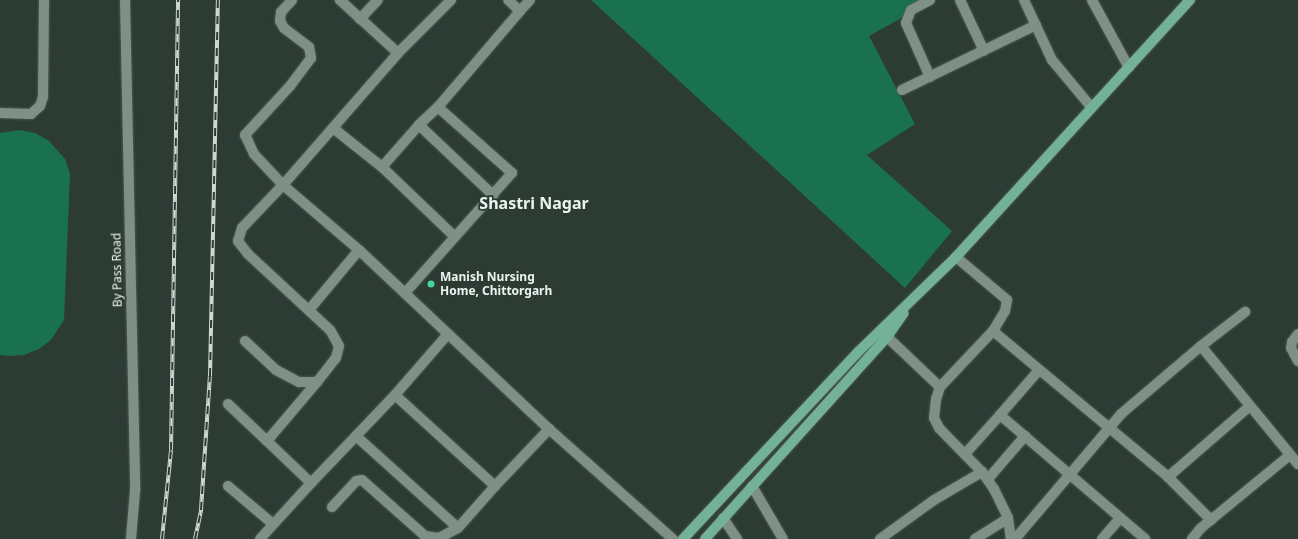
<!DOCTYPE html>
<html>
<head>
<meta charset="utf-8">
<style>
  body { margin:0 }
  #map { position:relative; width:1298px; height:539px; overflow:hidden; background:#2c3c34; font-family:"Noto Sans",sans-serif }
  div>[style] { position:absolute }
  .green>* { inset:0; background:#197151 }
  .roads { filter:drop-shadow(0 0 1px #4c5953) drop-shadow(0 0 1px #4c5953) }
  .minor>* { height:10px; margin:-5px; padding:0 5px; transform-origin:5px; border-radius:5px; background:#7f9087 }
  .major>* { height:10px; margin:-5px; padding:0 5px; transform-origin:5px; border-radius:5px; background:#74b297 }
  .rail>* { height:4px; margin-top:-2px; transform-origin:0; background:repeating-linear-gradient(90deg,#2c3c34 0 8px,#cdd8d2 0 16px); box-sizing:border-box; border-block:1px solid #cdd8d2 }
  .dots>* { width:11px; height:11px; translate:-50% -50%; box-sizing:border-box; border:2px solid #2c3c34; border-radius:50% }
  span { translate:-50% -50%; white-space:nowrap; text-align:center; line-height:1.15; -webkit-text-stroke:3.5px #2c3c34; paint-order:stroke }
  .street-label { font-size:12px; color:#eaf4ef }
  .poi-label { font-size:12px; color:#eaf4ef; font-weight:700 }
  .left { translate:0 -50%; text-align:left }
  .district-label { font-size:16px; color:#eaf4ef; font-weight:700 }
</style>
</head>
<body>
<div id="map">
  <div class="green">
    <div style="clip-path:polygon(591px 0,934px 0,869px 36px,915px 124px,867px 155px,952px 231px,905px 288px)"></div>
    <div style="clip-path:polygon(19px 130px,35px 133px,49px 141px,65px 159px,70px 174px,64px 320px,51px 340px,39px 349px,24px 355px,8px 356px,0 355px,0 133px)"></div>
  </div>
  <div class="roads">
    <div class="minor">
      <div style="left:125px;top:0;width:491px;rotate:88.8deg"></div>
      <div style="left:135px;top:491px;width:48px;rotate:94.8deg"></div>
      <div style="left:930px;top:0;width:21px;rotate:152deg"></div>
      <div style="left:911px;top:10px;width:14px;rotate:111deg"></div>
      <div style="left:906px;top:23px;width:59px;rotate:66deg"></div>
      <div style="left:960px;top:0;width:56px;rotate:64.8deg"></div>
      <div style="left:1024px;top:0;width:66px;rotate:65deg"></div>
      <div style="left:1052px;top:60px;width:62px;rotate:50.2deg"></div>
      <div style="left:1092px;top:0;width:77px;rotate:61.4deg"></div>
      <div style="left:520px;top:11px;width:15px;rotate:-48deg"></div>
      <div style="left:360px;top:19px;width:26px;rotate:-47deg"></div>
      <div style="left:398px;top:53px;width:75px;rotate:-45deg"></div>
      <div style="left:902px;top:90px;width:149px;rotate:-25.9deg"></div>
      <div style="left:438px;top:107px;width:126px;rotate:-49.5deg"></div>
      <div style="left:520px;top:11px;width:16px;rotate:-137deg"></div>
      <div style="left:0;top:113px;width:31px;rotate:2deg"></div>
      <div style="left:31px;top:114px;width:12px;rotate:-42deg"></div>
      <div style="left:40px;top:106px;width:9px;rotate:-72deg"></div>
      <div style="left:43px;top:97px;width:97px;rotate:-89.4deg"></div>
      <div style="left:419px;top:125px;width:56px;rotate:131.4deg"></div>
      <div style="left:382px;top:167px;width:101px;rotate:43.8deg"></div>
      <div style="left:333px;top:128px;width:63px;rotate:38.5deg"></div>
      <div style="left:359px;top:250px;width:261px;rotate:43.3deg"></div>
      <div style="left:549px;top:429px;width:166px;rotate:41.6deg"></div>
      <div style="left:956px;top:257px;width:67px;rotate:40.1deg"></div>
      <div style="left:1007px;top:300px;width:11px;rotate:100deg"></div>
      <div style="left:1005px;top:311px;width:23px;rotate:121deg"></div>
      <div style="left:993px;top:331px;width:228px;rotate:39.8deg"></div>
      <div style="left:1168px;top:477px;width:61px;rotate:45deg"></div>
      <div style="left:405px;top:293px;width:161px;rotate:-48.3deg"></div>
      <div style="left:512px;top:173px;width:99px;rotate:-138.3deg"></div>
      <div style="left:438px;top:107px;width:26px;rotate:137deg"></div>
      <div style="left:419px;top:125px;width:102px;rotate:43.4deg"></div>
      <div style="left:309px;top:310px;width:78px;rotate:-50.2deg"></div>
      <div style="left:359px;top:250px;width:100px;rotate:-139.5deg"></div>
      <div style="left:283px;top:185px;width:175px;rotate:-48.9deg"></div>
      <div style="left:398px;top:53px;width:79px;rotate:-137.6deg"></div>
      <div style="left:881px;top:331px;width:81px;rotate:43.5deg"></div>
      <div style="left:940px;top:387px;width:13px;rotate:108deg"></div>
      <div style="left:936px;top:399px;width:19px;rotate:96deg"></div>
      <div style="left:934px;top:418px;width:11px;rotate:63deg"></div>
      <div style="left:939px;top:428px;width:62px;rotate:45.7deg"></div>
      <div style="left:982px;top:472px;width:21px;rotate:55deg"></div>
      <div style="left:994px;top:489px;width:32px;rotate:64deg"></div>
      <div style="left:1008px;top:518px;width:21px;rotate:82deg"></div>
      <div style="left:448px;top:334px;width:81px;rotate:131deg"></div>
      <div style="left:395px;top:395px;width:135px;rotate:42.3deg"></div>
      <div style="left:495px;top:486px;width:79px;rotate:-46.5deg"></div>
      <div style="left:1298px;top:334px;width:10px;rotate:127deg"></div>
      <div style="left:1292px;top:342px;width:6px;rotate:99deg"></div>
      <div style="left:1291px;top:348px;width:15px;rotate:62deg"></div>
      <div style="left:245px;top:341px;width:42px;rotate:43.1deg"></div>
      <div style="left:276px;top:370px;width:26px;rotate:28deg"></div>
      <div style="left:299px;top:382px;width:18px"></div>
      <div style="left:317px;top:382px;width:31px;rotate:-52deg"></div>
      <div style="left:336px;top:358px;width:12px;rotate:-76deg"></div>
      <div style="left:339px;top:346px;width:18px;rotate:-119deg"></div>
      <div style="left:330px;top:330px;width:112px;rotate:-137.2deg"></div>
      <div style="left:248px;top:254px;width:16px;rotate:-128deg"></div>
      <div style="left:238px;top:241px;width:14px;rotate:-73deg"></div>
      <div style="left:242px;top:228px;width:59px;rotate:-46.4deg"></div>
      <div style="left:283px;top:185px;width:42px;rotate:-133.1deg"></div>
      <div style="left:254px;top:154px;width:21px;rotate:-115deg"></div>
      <div style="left:245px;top:135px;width:67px;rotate:-47.4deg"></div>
      <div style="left:290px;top:86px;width:35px;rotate:-53deg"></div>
      <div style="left:311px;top:58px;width:11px;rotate:-100deg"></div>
      <div style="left:309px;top:47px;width:31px;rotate:-143deg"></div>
      <div style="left:284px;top:28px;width:8px;rotate:-120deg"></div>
      <div style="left:280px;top:21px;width:9px;rotate:-84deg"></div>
      <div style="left:281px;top:12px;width:16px;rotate:-47deg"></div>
      <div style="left:1201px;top:346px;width:56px;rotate:-37.7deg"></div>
      <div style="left:1039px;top:370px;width:60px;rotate:130.9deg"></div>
      <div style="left:1000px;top:415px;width:191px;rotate:40.5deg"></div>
      <div style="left:317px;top:382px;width:77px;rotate:130.3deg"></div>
      <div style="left:267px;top:441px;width:61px;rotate:43.7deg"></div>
      <div style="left:311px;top:483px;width:65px;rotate:-46.2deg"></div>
      <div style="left:940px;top:387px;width:77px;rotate:-46.6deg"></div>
      <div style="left:395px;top:395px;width:57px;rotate:133.6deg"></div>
      <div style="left:356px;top:436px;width:137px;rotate:42deg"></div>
      <div style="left:458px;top:528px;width:56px;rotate:-48.6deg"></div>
      <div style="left:228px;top:404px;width:54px;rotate:43.5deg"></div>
      <div style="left:965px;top:454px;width:52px;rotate:-48.1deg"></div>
      <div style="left:1168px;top:477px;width:108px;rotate:-40.9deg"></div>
      <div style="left:988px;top:479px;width:57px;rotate:-49.3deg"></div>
      <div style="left:228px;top:486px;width:59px;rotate:40.2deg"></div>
      <div style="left:752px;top:486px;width:61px;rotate:59.7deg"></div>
      <div style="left:332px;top:507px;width:35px;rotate:-47deg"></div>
      <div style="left:356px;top:481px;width:6px;rotate:-9deg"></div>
      <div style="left:362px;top:480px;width:84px;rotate:41.6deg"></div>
      <div style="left:425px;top:536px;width:14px;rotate:8deg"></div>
      <div style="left:439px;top:538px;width:21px;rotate:-28deg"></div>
      <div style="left:723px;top:518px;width:25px;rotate:56deg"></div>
      <div style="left:260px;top:539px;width:76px;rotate:-47.7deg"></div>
      <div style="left:880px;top:539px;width:67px;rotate:-35.8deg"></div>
      <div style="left:934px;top:500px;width:56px;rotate:-30.3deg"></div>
      <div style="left:975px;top:539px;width:39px;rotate:-32deg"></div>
      <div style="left:1015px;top:539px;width:164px;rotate:-49.7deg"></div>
      <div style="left:1121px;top:414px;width:105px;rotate:-40.4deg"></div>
      <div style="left:1201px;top:346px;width:153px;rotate:50.6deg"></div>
      <div style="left:1102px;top:539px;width:28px;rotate:-49deg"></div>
      <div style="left:1192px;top:539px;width:14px;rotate:-51deg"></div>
      <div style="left:1201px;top:528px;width:115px;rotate:-39.4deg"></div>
    </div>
    <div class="major">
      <div style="left:683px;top:539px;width:256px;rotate:-46.9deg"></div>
      <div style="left:858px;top:352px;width:136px;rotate:-44.1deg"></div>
      <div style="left:956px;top:257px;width:348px;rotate:-47.7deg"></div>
      <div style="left:705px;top:539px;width:272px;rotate:-48deg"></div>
      <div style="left:887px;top:337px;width:29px;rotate:-55deg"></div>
    </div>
  </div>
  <div class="rail">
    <div style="left:162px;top:539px;width:89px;rotate:-84.2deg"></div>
    <div style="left:171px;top:450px;width:450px;rotate:-89.1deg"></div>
    <div style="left:195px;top:539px;width:30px;rotate:-78deg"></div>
    <div style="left:201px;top:510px;width:134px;rotate:-86.2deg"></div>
    <div style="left:210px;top:376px;width:376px;rotate:-88.8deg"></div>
  </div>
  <div class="dots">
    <div style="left:431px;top:284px;background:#47d49d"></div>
  </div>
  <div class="street-label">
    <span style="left:117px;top:270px;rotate:-91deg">By Pass Road</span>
  </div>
  <div class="poi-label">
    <span class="left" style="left:440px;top:284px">Manish Nursing<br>Home, Chittorgarh</span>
  </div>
  <div class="district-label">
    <span style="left:534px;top:203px">Shastri Nagar</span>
  </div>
</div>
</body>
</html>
